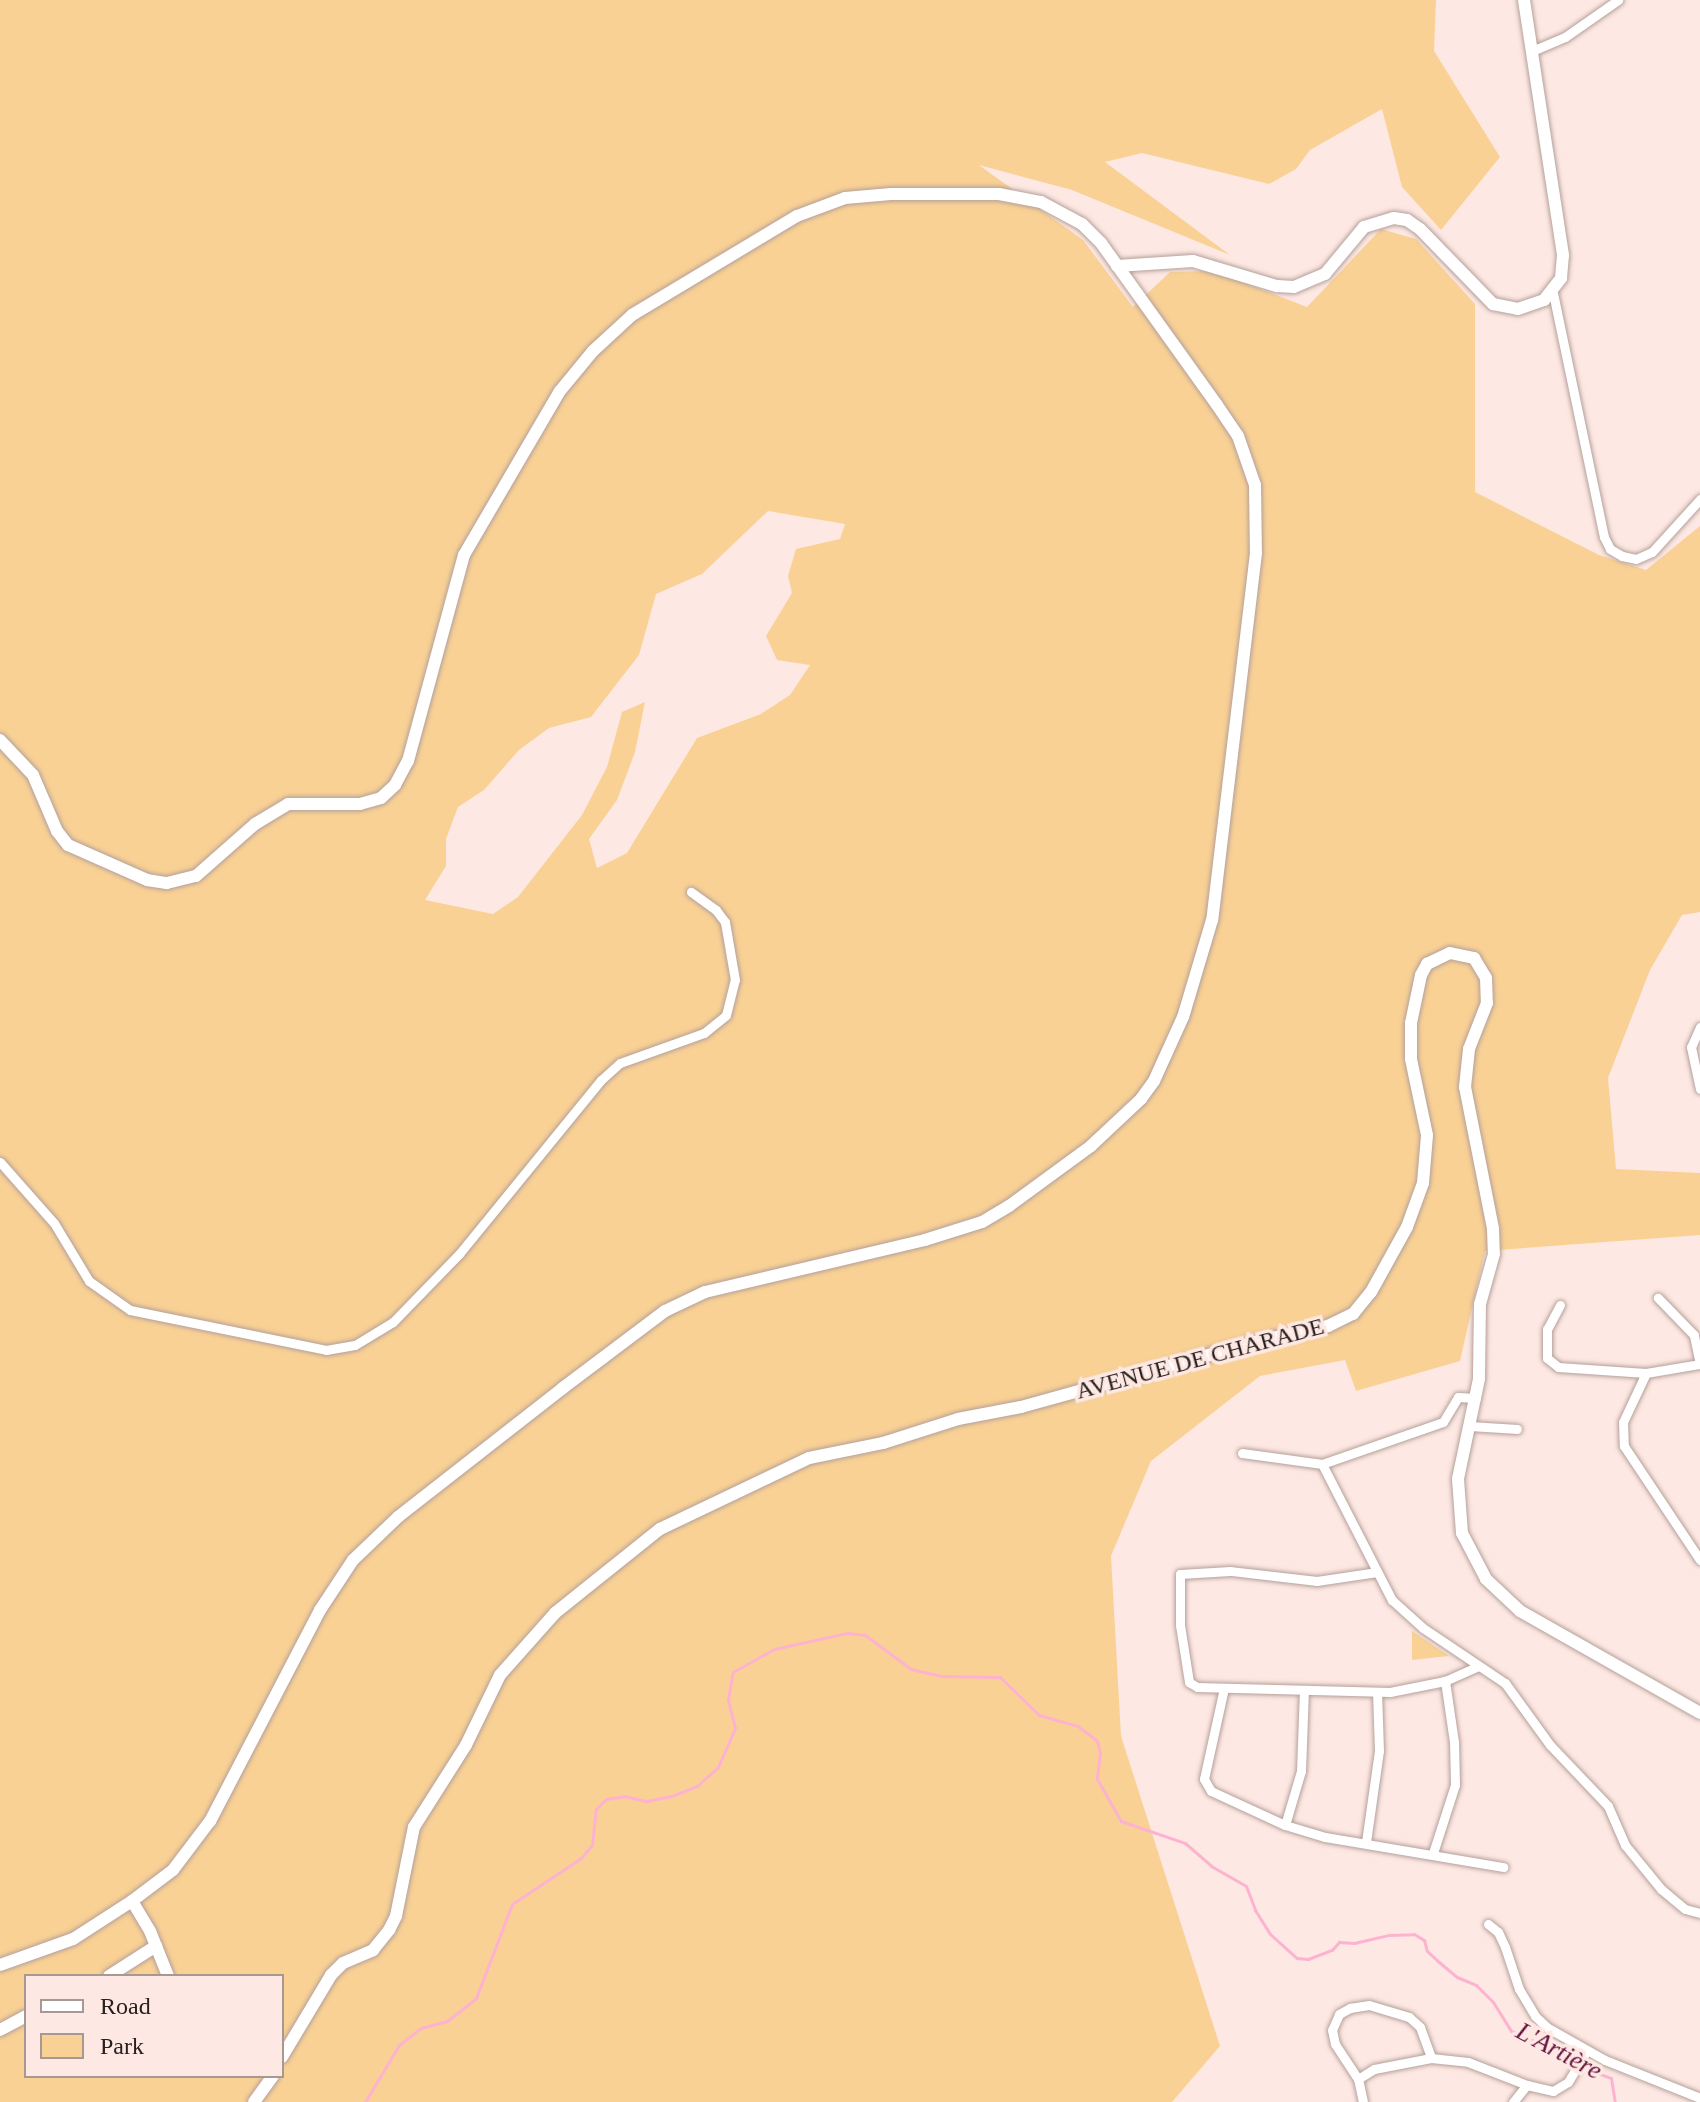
<!DOCTYPE html>
<html>
<head>
<meta charset="utf-8">
<style>
  body { margin:0 }
  #map { position:relative; width:1700px; height:2102px; overflow:hidden; background:#fee8e3; font-family:"Times New Roman",serif }
  div>[style] { position:absolute }
  .green>* { inset:0; background:#f9d195 }
  .stream>* { height:3px; margin:-1.5px; padding:0 1.5px; transform-origin:1.5px; border-radius:1.5px; background:#fdb3d0 }
  .roads { filter:drop-shadow(0 0 2px #b4a09a) drop-shadow(0 0 2px #b4a09a) }
  .minor>* { height:9px; margin:-4.5px; padding:0 4.5px; transform-origin:4.5px; border-radius:4.5px; background:#fff }
  .tertiary>* { height:12px; margin:-6px; padding:0 6px; transform-origin:6px; border-radius:6px; background:#fff }
  span { translate:-50% -50%; white-space:nowrap; text-align:center; line-height:1.15; -webkit-text-stroke:7px #fee8e3; paint-order:stroke }
  .street-label { font-size:24px; color:#28201e }
  .water-label { font-size:26px; color:#630f3c; font-style:italic }
  .legend { position:absolute; left:24px; top:1974px; width:260px; height:104px; box-sizing:border-box; background:#fee8e3; border:2px solid #a89894; margin:0; padding:10px 14px; list-style:none; font-size:24px; color:#28201e }
  .legend li { display:flex; align-items:center; gap:16px; height:40px }
  .legend b { width:40px; border:2px solid #a89894 }
</style>
</head>
<body>
<div id="map">
  <div class="green">
    <div style="clip-path:polygon(evenodd,0 0,1436px 0,1434px 51px,1500px 157px,1441px 230px,1402px 187px,1382px 109px,1310px 150px,1296px 169px,1269px 184px,1142px 153px,1105px 162px,1230px 255px,1072px 190px,979px 165px,1083px 240px,1133px 307px,1170px 272px,1213px 271px,1307px 307px,1381px 229px,1416px 239px,1475px 304px,1475px 492px,1599px 555px,1646px 570px,1700px 526px,1700px 912px,1682px 915px,1650px 970px,1608px 1078px,1616px 1169px,1700px 1173px,1700px 1235px,1485px 1251px,1460px 1361px,1356px 1391px,1345px 1360px,1260px 1376px,1151px 1461px,1111px 1556px,1121px 1736px,1220px 2046px,1172px 2102px,0 2102px,0 0,768px 511px,845px 524px,840px 539px,796px 549px,788px 576px,792px 593px,766px 636px,777px 660px,810px 665px,790px 695px,761px 714px,697px 738px,627px 853px,597px 868px,589px 839px,617px 800px,635px 752px,645px 702px,622px 712px,607px 767px,582px 815px,518px 897px,493px 914px,425px 900px,446px 866px,446px 839px,458px 807px,484px 790px,519px 750px,549px 728px,591px 717px,639px 655px,656px 594px,702px 574px,768px 511px,0 0,26px 1976px,282px 1976px,282px 2076px,26px 2076px,26px 1976px)"></div>
    <div style="clip-path:polygon(1412px 1631px,1449px 1656px,1412px 1660px)"></div>
  </div>
  <div class="stream">
    <div style="left:365px;top:2102px;width:66px;rotate:-59.2deg"></div>
    <div style="left:399px;top:2045px;width:28px;rotate:-38deg"></div>
    <div style="left:421px;top:2028px;width:27px;rotate:-15deg"></div>
    <div style="left:447px;top:2021px;width:37px;rotate:-38deg"></div>
    <div style="left:476px;top:1998px;width:101px;rotate:-69deg"></div>
    <div style="left:512px;top:1904px;width:83px;rotate:-33.7deg"></div>
    <div style="left:581px;top:1858px;width:17px;rotate:-50deg"></div>
    <div style="left:592px;top:1845px;width:36px;rotate:-84deg"></div>
    <div style="left:596px;top:1809px;width:14px;rotate:-45deg"></div>
    <div style="left:606px;top:1799px;width:18px;rotate:-9deg"></div>
    <div style="left:624px;top:1796px;width:23px;rotate:13deg"></div>
    <div style="left:646px;top:1801px;width:26px;rotate:-11deg"></div>
    <div style="left:672px;top:1796px;width:27px;rotate:-22deg"></div>
    <div style="left:697px;top:1786px;width:28px;rotate:-42deg"></div>
    <div style="left:718px;top:1767px;width:43px;rotate:-66.4deg"></div>
    <div style="left:735px;top:1728px;width:30px;rotate:-104deg"></div>
    <div style="left:728px;top:1699px;width:27px;rotate:-80deg"></div>
    <div style="left:733px;top:1672px;width:47px;rotate:-29.3deg"></div>
    <div style="left:774px;top:1649px;width:75px;rotate:-12.4deg"></div>
    <div style="left:847px;top:1633px;width:18px;rotate:6deg"></div>
    <div style="left:865px;top:1635px;width:57px;rotate:36.5deg"></div>
    <div style="left:911px;top:1669px;width:31px;rotate:13deg"></div>
    <div style="left:941px;top:1676px;width:59px;rotate:1deg"></div>
    <div style="left:1000px;top:1677px;width:54px;rotate:44.3deg"></div>
    <div style="left:1039px;top:1715px;width:41px;rotate:15.8deg"></div>
    <div style="left:1078px;top:1726px;width:24px;rotate:38deg"></div>
    <div style="left:1097px;top:1741px;width:12px;rotate:76deg"></div>
    <div style="left:1100px;top:1753px;width:26px;rotate:97deg"></div>
    <div style="left:1097px;top:1779px;width:48px;rotate:60.3deg"></div>
    <div style="left:1121px;top:1821px;width:68px;rotate:19deg"></div>
    <div style="left:1185px;top:1843px;width:35px;rotate:41deg"></div>
    <div style="left:1211px;top:1866px;width:40px;rotate:29.7deg"></div>
    <div style="left:1246px;top:1886px;width:26px;rotate:69deg"></div>
    <div style="left:1255px;top:1910px;width:28px;rotate:58deg"></div>
    <div style="left:1270px;top:1934px;width:36px;rotate:42deg"></div>
    <div style="left:1297px;top:1958px;width:11px;rotate:5deg"></div>
    <div style="left:1308px;top:1959px;width:26px;rotate:-21deg"></div>
    <div style="left:1332px;top:1950px;width:11px;rotate:-49deg"></div>
    <div style="left:1339px;top:1942px;width:15px;rotate:4deg"></div>
    <div style="left:1354px;top:1943px;width:36px;rotate:-13deg"></div>
    <div style="left:1389px;top:1935px;width:25px;rotate:-2deg"></div>
    <div style="left:1414px;top:1934px;width:12px;rotate:31deg"></div>
    <div style="left:1424px;top:1940px;width:11px;rotate:75deg"></div>
    <div style="left:1427px;top:1951px;width:16px;rotate:43deg"></div>
    <div style="left:1439px;top:1962px;width:23px;rotate:40deg"></div>
    <div style="left:1457px;top:1977px;width:21px;rotate:23deg"></div>
    <div style="left:1476px;top:1985px;width:24px;rotate:45deg"></div>
    <div style="left:1493px;top:2002px;width:34px;rotate:58deg"></div>
    <div style="left:1511px;top:2031px;width:43px;rotate:23deg"></div>
    <div style="left:1551px;top:2048px;width:26px;rotate:37deg"></div>
    <div style="left:1572px;top:2064px;width:41px;rotate:19.7deg"></div>
    <div style="left:1611px;top:2078px;width:24px;rotate:81deg"></div>
  </div>
  <div class="roads">
    <div class="minor">
      <div style="left:1532px;top:51px;width:36px;rotate:-23deg"></div>
      <div style="left:1565px;top:37px;width:65px;rotate:-34.9deg"></div>
      <div style="left:1553px;top:293px;width:249px;rotate:78.2deg"></div>
      <div style="left:1604px;top:537px;width:13px;rotate:63deg"></div>
      <div style="left:1610px;top:549px;width:14px;rotate:30deg"></div>
      <div style="left:1622px;top:556px;width:14px;rotate:12deg"></div>
      <div style="left:1636px;top:559px;width:17px;rotate:-24deg"></div>
      <div style="left:1652px;top:552px;width:72px;rotate:-47.8deg"></div>
      <div style="left:1700px;top:1027px;width:22px;rotate:114deg"></div>
      <div style="left:1691px;top:1047px;width:43px;rotate:77.9deg"></div>
      <div style="left:0;top:1162px;width:81px;rotate:48.5deg"></div>
      <div style="left:54px;top:1223px;width:68px;rotate:58.9deg"></div>
      <div style="left:89px;top:1281px;width:50px;rotate:35.3deg"></div>
      <div style="left:130px;top:1310px;width:200px;rotate:11.5deg"></div>
      <div style="left:326px;top:1350px;width:29px;rotate:-10deg"></div>
      <div style="left:355px;top:1345px;width:44px;rotate:-31.2deg"></div>
      <div style="left:393px;top:1322px;width:95px;rotate:-45.9deg"></div>
      <div style="left:459px;top:1254px;width:225px;rotate:-50.8deg"></div>
      <div style="left:601px;top:1080px;width:25px;rotate:-42deg"></div>
      <div style="left:620px;top:1063px;width:89px;rotate:-19.7deg"></div>
      <div style="left:704px;top:1033px;width:28px;rotate:-39deg"></div>
      <div style="left:726px;top:1015px;width:36px;rotate:-76deg"></div>
      <div style="left:735px;top:980px;width:59px;rotate:-99.8deg"></div>
      <div style="left:725px;top:922px;width:15px;rotate:-127deg"></div>
      <div style="left:716px;top:910px;width:31px;rotate:-144deg"></div>
      <div style="left:1560px;top:1305px;width:27px;rotate:118deg"></div>
      <div style="left:1547px;top:1329px;width:29px;rotate:90deg"></div>
      <div style="left:1547px;top:1358px;width:14px;rotate:39deg"></div>
      <div style="left:1558px;top:1367px;width:88px;rotate:3.9deg"></div>
      <div style="left:1646px;top:1373px;width:55px;rotate:-9.5deg"></div>
      <div style="left:1700px;top:1364px;width:30px;rotate:-102deg"></div>
      <div style="left:1694px;top:1335px;width:52px;rotate:-134.2deg"></div>
      <div style="left:1646px;top:1373px;width:54px;rotate:115.1deg"></div>
      <div style="left:1623px;top:1422px;width:24px;rotate:88deg"></div>
      <div style="left:1624px;top:1446px;width:137px;rotate:56.3deg"></div>
      <div style="left:1470px;top:1426px;width:47px;rotate:3.7deg"></div>
      <div style="left:1242px;top:1453px;width:81px;rotate:7.8deg"></div>
      <div style="left:1322px;top:1464px;width:128px;rotate:-19.1deg"></div>
      <div style="left:1443px;top:1422px;width:29px;rotate:-59deg"></div>
      <div style="left:1458px;top:1397px;width:18px;rotate:3deg"></div>
      <div style="left:1322px;top:1464px;width:153px;rotate:62.8deg"></div>
      <div style="left:1392px;top:1600px;width:42px;rotate:42.1deg"></div>
      <div style="left:1423px;top:1628px;width:99px;rotate:33.9deg"></div>
      <div style="left:1505px;top:1683px;width:77px;rotate:54deg"></div>
      <div style="left:1550px;top:1745px;width:84px;rotate:46.4deg"></div>
      <div style="left:1608px;top:1806px;width:43px;rotate:66.4deg"></div>
      <div style="left:1625px;top:1845px;width:57px;rotate:50.7deg"></div>
      <div style="left:1661px;top:1889px;width:31px;rotate:40deg"></div>
      <div style="left:1685px;top:1909px;width:16px;rotate:15deg"></div>
      <div style="left:1377px;top:1572px;width:61px;rotate:171.5deg"></div>
      <div style="left:1317px;top:1581px;width:88px;rotate:-173.4deg"></div>
      <div style="left:1230px;top:1571px;width:50px;rotate:176.6deg"></div>
      <div style="left:1180px;top:1574px;width:51px;rotate:90deg"></div>
      <div style="left:1180px;top:1625px;width:58px;rotate:81deg"></div>
      <div style="left:1189px;top:1682px;width:9px;rotate:32deg"></div>
      <div style="left:1197px;top:1687px;width:193px;rotate:1.5deg"></div>
      <div style="left:1390px;top:1692px;width:56px;rotate:-11.3deg"></div>
      <div style="left:1445px;top:1681px;width:37px;rotate:-24deg"></div>
      <div style="left:1224px;top:1688px;width:93px;rotate:102.4deg"></div>
      <div style="left:1204px;top:1779px;width:14px;rotate:60deg"></div>
      <div style="left:1211px;top:1791px;width:81px;rotate:24.7deg"></div>
      <div style="left:1285px;top:1825px;width:42px;rotate:16.7deg"></div>
      <div style="left:1325px;top:1837px;width:181px;rotate:9.6deg"></div>
      <div style="left:1285px;top:1825px;width:56px;rotate:-73.5deg"></div>
      <div style="left:1301px;top:1771px;width:80px;rotate:-87.9deg"></div>
      <div style="left:1366px;top:1842px;width:92px;rotate:-81.9deg"></div>
      <div style="left:1379px;top:1751px;width:59px;rotate:-91.9deg"></div>
      <div style="left:1433px;top:1853px;width:71px;rotate:-72.1deg"></div>
      <div style="left:1455px;top:1785px;width:43px;rotate:-91.3deg"></div>
      <div style="left:1454px;top:1742px;width:62px;rotate:-98.4deg"></div>
      <div style="left:1488px;top:1924px;width:13px;rotate:39deg"></div>
      <div style="left:1498px;top:1932px;width:17px;rotate:65deg"></div>
      <div style="left:1505px;top:1947px;width:44px;rotate:71.6deg"></div>
      <div style="left:1519px;top:1989px;width:31px;rotate:59deg"></div>
      <div style="left:1535px;top:2016px;width:18px;rotate:43deg"></div>
      <div style="left:1548px;top:2028px;width:65px;rotate:29.3deg"></div>
      <div style="left:1605px;top:2060px;width:102px;rotate:21.8deg"></div>
      <div style="left:1358px;top:2079px;width:42px;rotate:-123.3deg"></div>
      <div style="left:1335px;top:2044px;width:14px;rotate:-102deg"></div>
      <div style="left:1332px;top:2030px;width:17px;rotate:-66deg"></div>
      <div style="left:1339px;top:2014px;width:13px;rotate:-29deg"></div>
      <div style="left:1350px;top:2008px;width:19px;rotate:-9deg"></div>
      <div style="left:1369px;top:2005px;width:42px;rotate:16.7deg"></div>
      <div style="left:1409px;top:2017px;width:15px;rotate:42deg"></div>
      <div style="left:1420px;top:2027px;width:33px;rotate:70deg"></div>
      <div style="left:1363px;top:2102px;width:24px;rotate:-102deg"></div>
      <div style="left:1358px;top:2079px;width:19px;rotate:-32deg"></div>
      <div style="left:1374px;top:2069px;width:58px;rotate:-10.9deg"></div>
      <div style="left:1431px;top:2058px;width:37px;rotate:6deg"></div>
      <div style="left:1468px;top:2062px;width:63px;rotate:21.3deg"></div>
      <div style="left:1527px;top:2085px;width:27px;rotate:13deg"></div>
      <div style="left:1553px;top:2091px;width:17px;rotate:-31deg"></div>
      <div style="left:1568px;top:2082px;width:37px;rotate:-59deg"></div>
      <div style="left:1513px;top:2102px;width:22px;rotate:-51deg"></div>
    </div>
    <div class="tertiary">
      <div style="left:1117px;top:266px;width:76px;rotate:-3.8deg"></div>
      <div style="left:1193px;top:261px;width:88px;rotate:16.6deg"></div>
      <div style="left:1277px;top:286px;width:17px;rotate:3deg"></div>
      <div style="left:1294px;top:287px;width:34px;rotate:-23deg"></div>
      <div style="left:1325px;top:274px;width:61px;rotate:-50.3deg"></div>
      <div style="left:1364px;top:227px;width:31px;rotate:-17deg"></div>
      <div style="left:1394px;top:218px;width:13px;rotate:9deg"></div>
      <div style="left:1407px;top:220px;width:16px;rotate:35deg"></div>
      <div style="left:1420px;top:229px;width:105px;rotate:45.8deg"></div>
      <div style="left:1493px;top:304px;width:25px;rotate:11deg"></div>
      <div style="left:1518px;top:309px;width:28px;rotate:-19deg"></div>
      <div style="left:1544px;top:300px;width:28px;rotate:-52deg"></div>
      <div style="left:1561px;top:278px;width:23px;rotate:-85deg"></div>
      <div style="left:1563px;top:255px;width:258px;rotate:-98.7deg"></div>
      <div style="left:0;top:740px;width:48px;rotate:46.7deg"></div>
      <div style="left:33px;top:775px;width:61px;rotate:66.8deg"></div>
      <div style="left:57px;top:831px;width:18px;rotate:52deg"></div>
      <div style="left:68px;top:845px;width:86px;rotate:23.9deg"></div>
      <div style="left:147px;top:880px;width:20px;rotate:9deg"></div>
      <div style="left:167px;top:883px;width:30px;rotate:-14deg"></div>
      <div style="left:196px;top:876px;width:79px;rotate:-41.4deg"></div>
      <div style="left:255px;top:824px;width:39px;rotate:-31deg"></div>
      <div style="left:288px;top:804px;width:72px"></div>
      <div style="left:360px;top:804px;width:22px;rotate:-16deg"></div>
      <div style="left:381px;top:798px;width:19px;rotate:-43deg"></div>
      <div style="left:395px;top:785px;width:27px;rotate:-62deg"></div>
      <div style="left:408px;top:761px;width:213px;rotate:-74.8deg"></div>
      <div style="left:464px;top:555px;width:190px;rotate:-59.7deg"></div>
      <div style="left:560px;top:391px;width:52px;rotate:-50.5deg"></div>
      <div style="left:593px;top:351px;width:53px;rotate:-42.7deg"></div>
      <div style="left:632px;top:315px;width:192px;rotate:-31deg"></div>
      <div style="left:797px;top:216px;width:51px;rotate:-20.6deg"></div>
      <div style="left:845px;top:198px;width:46px;rotate:-5deg"></div>
      <div style="left:891px;top:194px;width:108px"></div>
      <div style="left:999px;top:194px;width:43px;rotate:10.8deg"></div>
      <div style="left:1041px;top:202px;width:47px;rotate:28.2deg"></div>
      <div style="left:1082px;top:224px;width:27px;rotate:45deg"></div>
      <div style="left:1101px;top:243px;width:199px;rotate:54.4deg"></div>
      <div style="left:1217px;top:405px;width:37px;rotate:56deg"></div>
      <div style="left:1238px;top:436px;width:52px;rotate:70.9deg"></div>
      <div style="left:1255px;top:485px;width:68px;rotate:89.2deg"></div>
      <div style="left:1256px;top:553px;width:370px;rotate:96.8deg"></div>
      <div style="left:1212px;top:920px;width:101px;rotate:106.6deg"></div>
      <div style="left:1183px;top:1017px;width:70px;rotate:114.4deg"></div>
      <div style="left:1154px;top:1081px;width:22px;rotate:126deg"></div>
      <div style="left:1141px;top:1099px;width:69px;rotate:136.8deg"></div>
      <div style="left:1091px;top:1146px;width:102px;rotate:143.8deg"></div>
      <div style="left:1009px;top:1206px;width:31px;rotate:149deg"></div>
      <div style="left:982px;top:1222px;width:60px;rotate:162.5deg"></div>
      <div style="left:925px;top:1240px;width:226px;rotate:166.7deg"></div>
      <div style="left:705px;top:1292px;width:44px;rotate:154.6deg"></div>
      <div style="left:665px;top:1311px;width:128px;rotate:143deg"></div>
      <div style="left:563px;top:1388px;width:209px;rotate:142deg"></div>
      <div style="left:398px;top:1517px;width:62px;rotate:136.3deg"></div>
      <div style="left:353px;top:1560px;width:60px;rotate:123.4deg"></div>
      <div style="left:320px;top:1610px;width:238px;rotate:117.5deg"></div>
      <div style="left:210px;top:1821px;width:61px;rotate:127.1deg"></div>
      <div style="left:173px;top:1870px;width:51px;rotate:142.9deg"></div>
      <div style="left:132px;top:1901px;width:70px;rotate:147.2deg"></div>
      <div style="left:73px;top:1939px;width:77px;rotate:160.4deg"></div>
      <div style="left:132px;top:1901px;width:35px;rotate:59deg"></div>
      <div style="left:150px;top:1931px;width:48px;rotate:68.2deg"></div>
      <div style="left:109px;top:1976px;width:56px;rotate:-32.6deg"></div>
      <div style="left:0;top:2030px;width:30px;rotate:-28deg"></div>
      <div style="left:282px;top:2057px;width:96px;rotate:-59.1deg"></div>
      <div style="left:331px;top:1975px;width:17px;rotate:-45deg"></div>
      <div style="left:343px;top:1963px;width:33px;rotate:-23deg"></div>
      <div style="left:373px;top:1950px;width:26px;rotate:-51deg"></div>
      <div style="left:389px;top:1930px;width:16px;rotate:-63deg"></div>
      <div style="left:396px;top:1916px;width:91px;rotate:-78.6deg"></div>
      <div style="left:414px;top:1827px;width:97px;rotate:-57.6deg"></div>
      <div style="left:466px;top:1745px;width:78px;rotate:-64.1deg"></div>
      <div style="left:500px;top:1675px;width:83px;rotate:-48.4deg"></div>
      <div style="left:555px;top:1613px;width:134px;rotate:-38.7deg"></div>
      <div style="left:660px;top:1529px;width:165px;rotate:-25.5deg"></div>
      <div style="left:809px;top:1458px;width:76px;rotate:-11.5deg"></div>
      <div style="left:883px;top:1443px;width:79px;rotate:-17.7deg"></div>
      <div style="left:958px;top:1419px;width:64px;rotate:-10.8deg"></div>
      <div style="left:1021px;top:1407px;width:255px;rotate:-15.5deg"></div>
      <div style="left:1267px;top:1339px;width:62px;rotate:-12deg"></div>
      <div style="left:1328px;top:1326px;width:28px;rotate:-26deg"></div>
      <div style="left:1353px;top:1314px;width:28px;rotate:-51deg"></div>
      <div style="left:1371px;top:1292px;width:74px;rotate:-61deg"></div>
      <div style="left:1407px;top:1227px;width:47px;rotate:-70deg"></div>
      <div style="left:1423px;top:1183px;width:48px;rotate:-85.2deg"></div>
      <div style="left:1427px;top:1135px;width:78px;rotate:-101.9deg"></div>
      <div style="left:1411px;top:1059px;width:36px;rotate:-90deg"></div>
      <div style="left:1411px;top:1023px;width:49px;rotate:-78.2deg"></div>
      <div style="left:1421px;top:975px;width:13px;rotate:-61deg"></div>
      <div style="left:1427px;top:964px;width:25px;rotate:-26deg"></div>
      <div style="left:1450px;top:953px;width:25px;rotate:12deg"></div>
      <div style="left:1474px;top:958px;width:23px;rotate:59deg"></div>
      <div style="left:1486px;top:978px;width:25px;rotate:88deg"></div>
      <div style="left:1487px;top:1003px;width:49px;rotate:111.4deg"></div>
      <div style="left:1469px;top:1049px;width:38px;rotate:96deg"></div>
      <div style="left:1465px;top:1087px;width:145px;rotate:78.8deg"></div>
      <div style="left:1493px;top:1229px;width:25px;rotate:88deg"></div>
      <div style="left:1494px;top:1254px;width:52px;rotate:105.6deg"></div>
      <div style="left:1480px;top:1304px;width:75px;rotate:90.8deg"></div>
      <div style="left:1479px;top:1379px;width:102px;rotate:101.9deg"></div>
      <div style="left:1458px;top:1479px;width:54px;rotate:85.8deg"></div>
      <div style="left:1462px;top:1533px;width:52px;rotate:62.4deg"></div>
      <div style="left:1486px;top:1579px;width:47px;rotate:43.3deg"></div>
      <div style="left:1520px;top:1611px;width:207px;rotate:29.5deg"></div>
      <div style="left:254px;top:2102px;width:32px;rotate:-54deg"></div>
    </div>
  </div>
  <div class="street-label">
    <span style="left:1200px;top:1359px;rotate:-15deg">AVENUE DE CHARADE</span>
  </div>
  <div class="water-label">
    <span style="left:1559px;top:2051px;rotate:28deg">L'Artière</span>
  </div>
  <ul class="legend">
  <li><b style="height:10px;background:#fff"></b>Road</li>
  <li><b style="height:22px;background:#f9d195"></b>Park</li>
  </ul>
</div>
</body>
</html>
